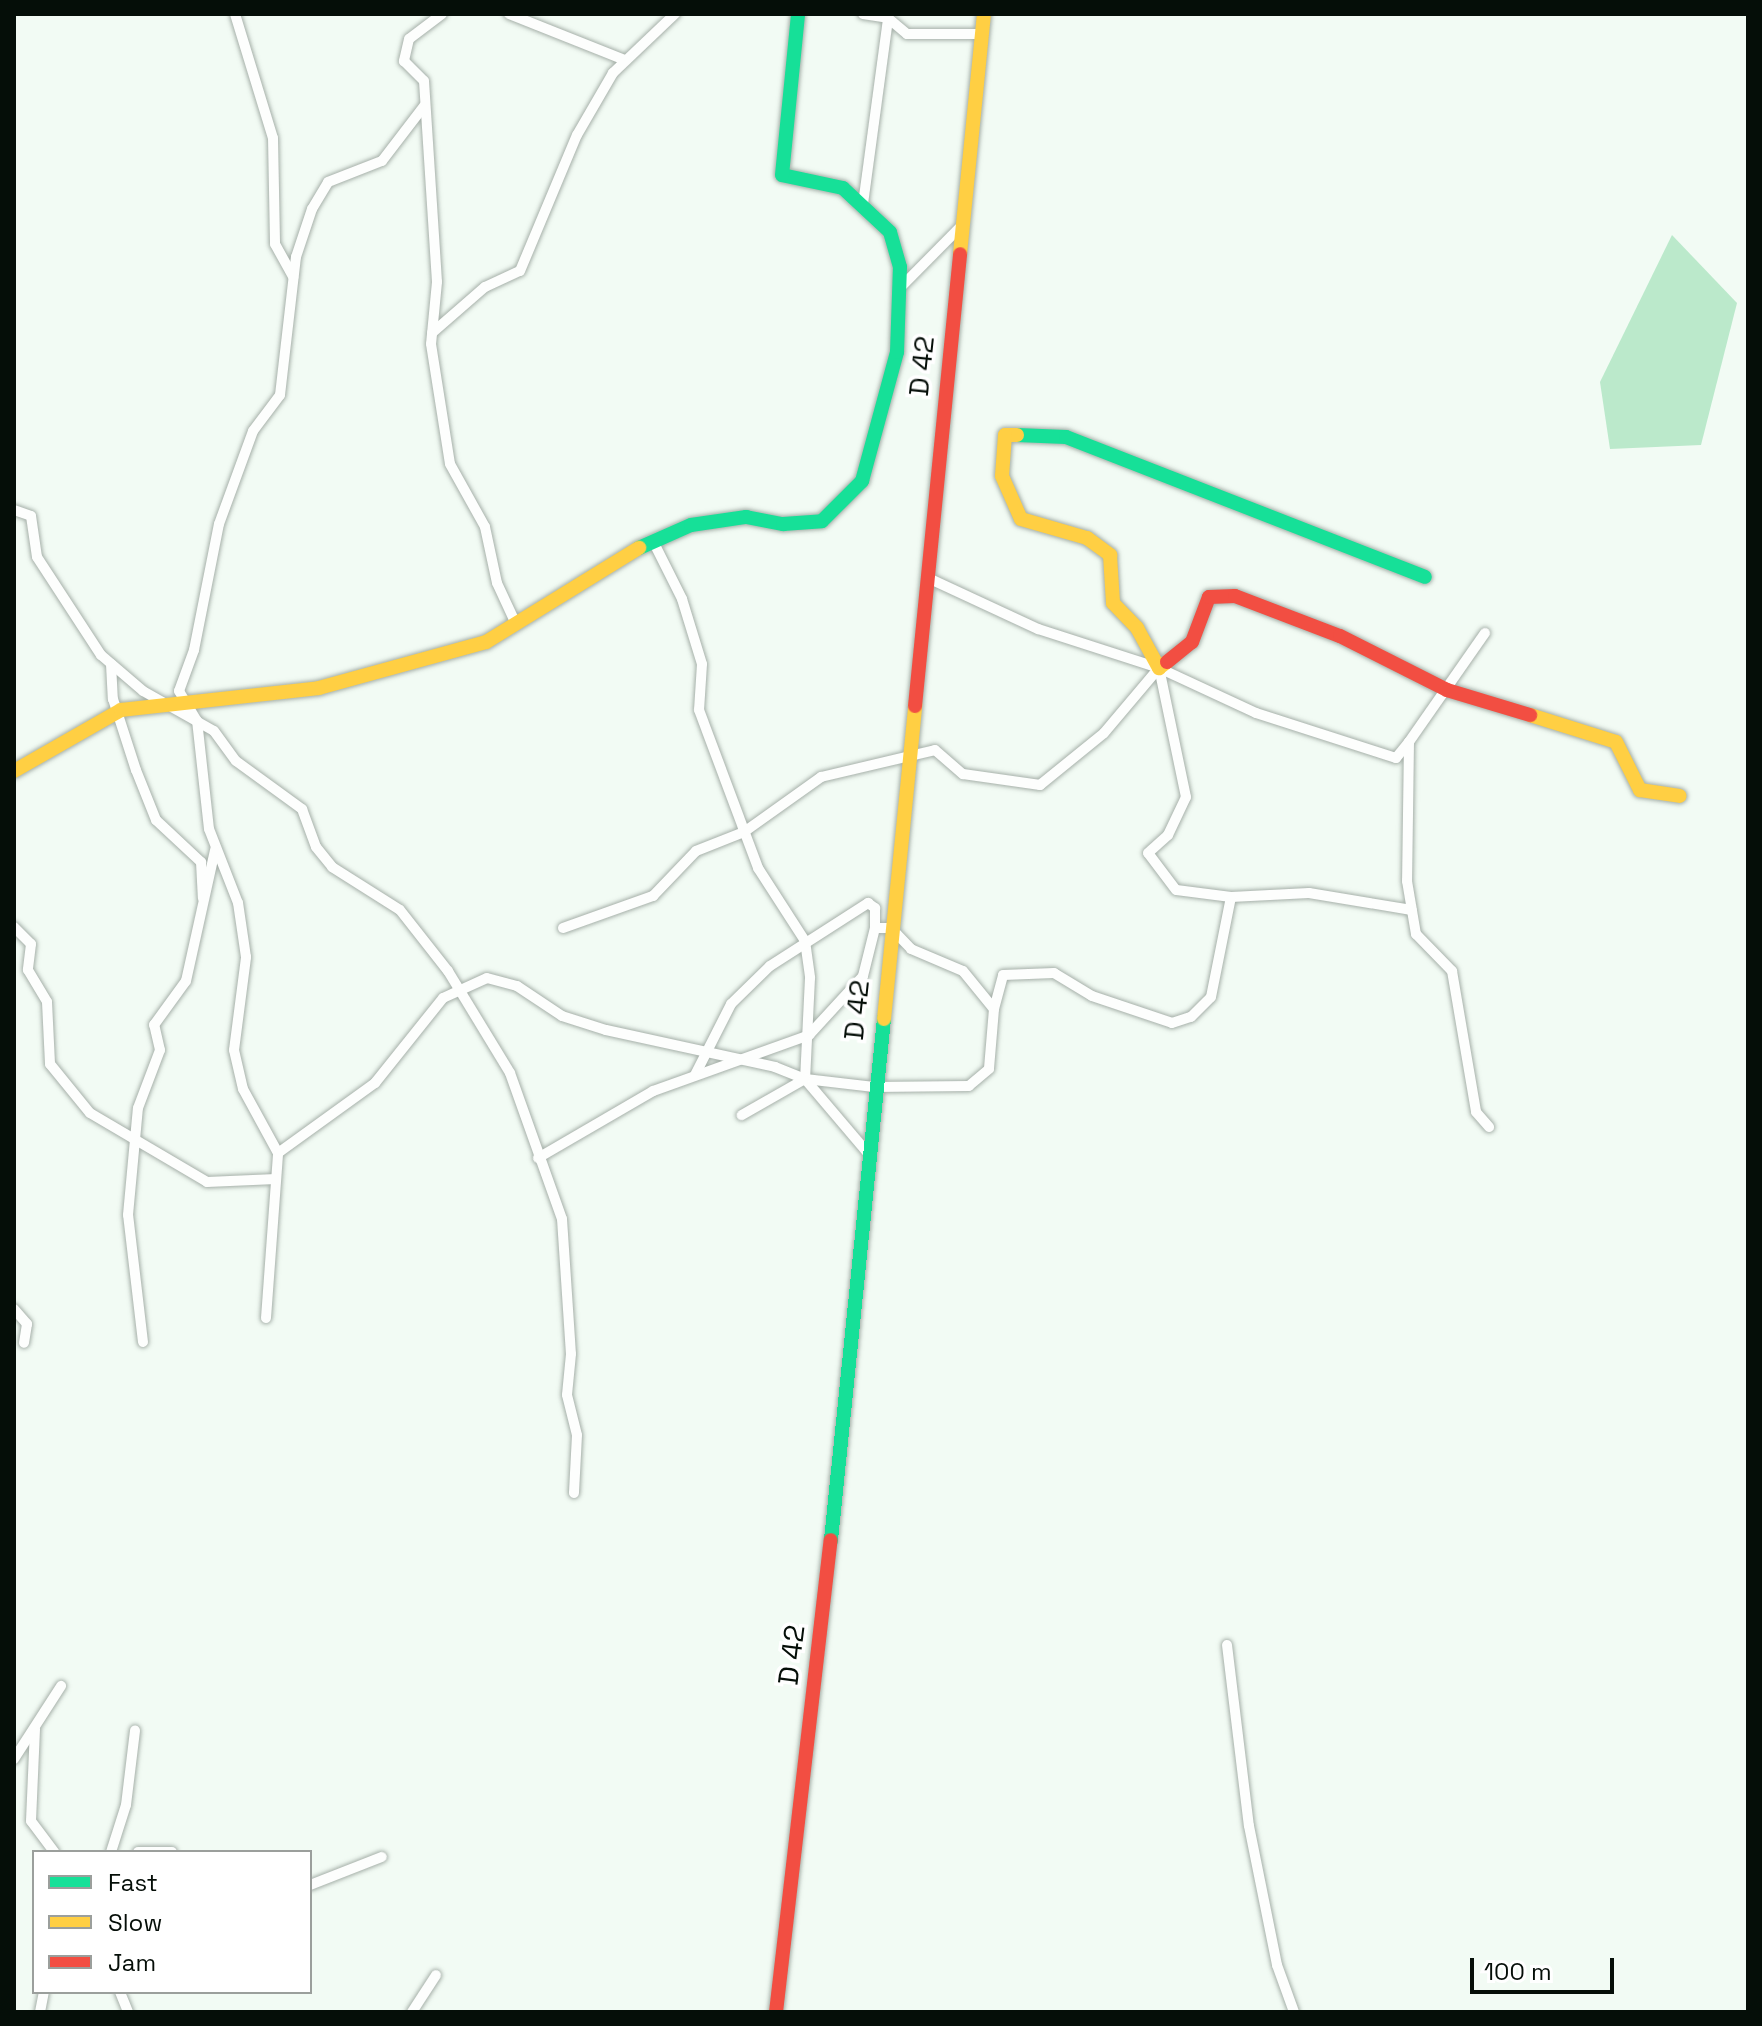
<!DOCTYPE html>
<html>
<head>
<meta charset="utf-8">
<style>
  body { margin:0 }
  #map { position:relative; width:1762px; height:2026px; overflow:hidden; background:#f2fbf4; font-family:"Space Grotesk",sans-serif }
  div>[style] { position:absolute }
  .forest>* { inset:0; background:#bbe9cb }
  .roads { filter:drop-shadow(0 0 2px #a6b0a9) drop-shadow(0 0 2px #a6b0a9) }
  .street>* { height:10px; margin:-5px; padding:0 5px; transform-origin:5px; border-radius:5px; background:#fdfefd }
  .fast>* { height:14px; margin:-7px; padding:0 7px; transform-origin:7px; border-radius:7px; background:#16e098 }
  .slow>* { height:14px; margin:-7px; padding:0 7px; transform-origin:7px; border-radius:7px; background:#ffcf43 }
  .jam>* { height:14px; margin:-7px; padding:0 7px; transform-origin:7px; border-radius:7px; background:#f24e42 }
  span { translate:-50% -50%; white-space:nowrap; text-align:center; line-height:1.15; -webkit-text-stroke:7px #fff; paint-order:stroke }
  .street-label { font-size:28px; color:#050e08 }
  .frame { position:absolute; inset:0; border:16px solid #050e08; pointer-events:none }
  .legend { position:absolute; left:32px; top:1850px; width:280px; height:144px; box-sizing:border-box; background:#fff; border:2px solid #9b9f9c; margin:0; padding:10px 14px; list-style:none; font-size:24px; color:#050e08 }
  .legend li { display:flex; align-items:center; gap:16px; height:40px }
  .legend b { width:40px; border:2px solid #9b9f9c }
  .scale { position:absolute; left:1470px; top:1958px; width:144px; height:36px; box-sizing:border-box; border:4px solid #050e08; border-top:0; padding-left:10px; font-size:24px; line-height:28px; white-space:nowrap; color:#050e08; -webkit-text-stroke:6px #fff; paint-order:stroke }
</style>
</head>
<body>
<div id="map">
  <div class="forest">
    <div style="clip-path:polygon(1672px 235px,1737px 303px,1701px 445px,1610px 449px,1600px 382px)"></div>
  </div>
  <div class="roads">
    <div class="street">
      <div style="left:235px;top:14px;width:130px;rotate:73deg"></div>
      <div style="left:273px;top:138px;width:106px;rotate:88.9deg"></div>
      <div style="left:275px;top:244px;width:38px;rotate:61deg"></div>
      <div style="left:442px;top:14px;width:41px;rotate:142.9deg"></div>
      <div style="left:409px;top:39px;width:23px;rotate:103deg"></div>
      <div style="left:404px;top:61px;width:28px;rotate:45deg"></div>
      <div style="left:424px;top:81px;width:201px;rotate:86.3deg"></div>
      <div style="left:437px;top:282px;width:62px;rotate:95.5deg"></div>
      <div style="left:431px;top:344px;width:121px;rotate:81deg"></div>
      <div style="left:450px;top:464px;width:72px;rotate:60.9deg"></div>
      <div style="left:485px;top:527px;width:57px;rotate:77.9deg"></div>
      <div style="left:497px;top:583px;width:45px;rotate:65.1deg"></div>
      <div style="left:509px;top:14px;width:122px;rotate:21.7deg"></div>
      <div style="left:863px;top:14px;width:25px;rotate:9deg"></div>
      <div style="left:888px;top:18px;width:25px;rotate:40deg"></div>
      <div style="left:907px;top:34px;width:75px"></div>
      <div style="left:863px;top:204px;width:188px;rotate:-82.3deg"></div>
      <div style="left:899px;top:289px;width:91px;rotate:-45.4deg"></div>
      <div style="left:432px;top:333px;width:70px;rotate:-41deg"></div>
      <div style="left:485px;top:287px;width:38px;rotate:-25deg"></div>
      <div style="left:520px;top:271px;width:147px;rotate:-67.3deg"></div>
      <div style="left:577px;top:135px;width:72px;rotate:-59.9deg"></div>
      <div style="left:613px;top:73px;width:86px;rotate:-43.6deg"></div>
      <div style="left:14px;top:510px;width:18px;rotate:19deg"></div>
      <div style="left:31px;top:516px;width:41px;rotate:81.7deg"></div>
      <div style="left:37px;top:557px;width:117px;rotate:56.9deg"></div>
      <div style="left:101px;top:655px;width:55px;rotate:40.6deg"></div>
      <div style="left:143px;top:691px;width:81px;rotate:29.4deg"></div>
      <div style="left:214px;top:731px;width:37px;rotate:54deg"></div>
      <div style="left:236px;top:761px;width:82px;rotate:36deg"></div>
      <div style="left:302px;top:809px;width:40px;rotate:69.8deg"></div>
      <div style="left:316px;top:847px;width:26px;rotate:51deg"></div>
      <div style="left:332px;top:867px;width:80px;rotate:32.3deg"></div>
      <div style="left:400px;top:910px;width:78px;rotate:51.8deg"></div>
      <div style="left:448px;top:971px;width:119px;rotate:58.7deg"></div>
      <div style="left:510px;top:1073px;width:155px;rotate:70.4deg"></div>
      <div style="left:562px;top:1219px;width:135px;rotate:86.2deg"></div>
      <div style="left:571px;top:1354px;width:41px;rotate:95.6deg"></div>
      <div style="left:567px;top:1395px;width:41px;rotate:76deg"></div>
      <div style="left:577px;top:1435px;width:58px;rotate:93deg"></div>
      <div style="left:654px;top:543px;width:63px;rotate:63.4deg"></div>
      <div style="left:682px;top:599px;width:68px;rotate:72.9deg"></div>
      <div style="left:702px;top:664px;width:46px;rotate:93.7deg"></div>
      <div style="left:699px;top:710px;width:169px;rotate:69.5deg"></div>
      <div style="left:758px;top:868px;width:87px;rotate:57.2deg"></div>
      <div style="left:805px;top:941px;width:37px;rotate:82deg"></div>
      <div style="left:810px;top:978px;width:101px;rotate:92.8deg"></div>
      <div style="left:1485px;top:633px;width:133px;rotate:124.9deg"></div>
      <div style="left:1409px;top:742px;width:139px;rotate:90.8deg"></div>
      <div style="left:1407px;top:881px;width:54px;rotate:80.4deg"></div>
      <div style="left:1416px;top:934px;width:52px;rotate:45.8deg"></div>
      <div style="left:1452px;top:971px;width:143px;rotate:80.3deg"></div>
      <div style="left:1476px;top:1112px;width:20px;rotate:49deg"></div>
      <div style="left:111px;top:664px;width:35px;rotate:87deg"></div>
      <div style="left:113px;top:699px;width:75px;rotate:72.1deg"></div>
      <div style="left:136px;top:770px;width:54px;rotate:68.2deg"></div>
      <div style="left:156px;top:820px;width:62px;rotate:43deg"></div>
      <div style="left:201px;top:862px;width:36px;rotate:87deg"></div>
      <div style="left:1231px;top:897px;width:78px;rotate:-2.9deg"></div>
      <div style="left:1309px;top:893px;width:104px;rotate:9.4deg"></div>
      <div style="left:14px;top:927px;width:24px;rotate:45deg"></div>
      <div style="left:31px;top:944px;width:26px;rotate:97deg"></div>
      <div style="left:28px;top:970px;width:37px;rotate:59deg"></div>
      <div style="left:47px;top:1002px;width:62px;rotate:87.2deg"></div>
      <div style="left:50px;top:1064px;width:63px;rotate:50.8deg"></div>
      <div style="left:90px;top:1113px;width:136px;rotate:30.5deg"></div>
      <div style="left:207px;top:1182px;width:69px;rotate:-2.5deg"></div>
      <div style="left:563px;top:928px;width:96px;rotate:-19.6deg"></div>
      <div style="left:653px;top:896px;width:62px;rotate:-46.3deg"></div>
      <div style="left:696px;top:851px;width:52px;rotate:-21.6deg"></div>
      <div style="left:744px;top:832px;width:95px;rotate:-35.5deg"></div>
      <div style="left:821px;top:777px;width:117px;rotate:-13.3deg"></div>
      <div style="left:935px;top:750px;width:37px;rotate:41deg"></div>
      <div style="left:963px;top:774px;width:78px;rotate:8.1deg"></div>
      <div style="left:1040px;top:785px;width:82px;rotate:-39.1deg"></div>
      <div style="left:1104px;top:733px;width:85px;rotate:-49.8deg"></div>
      <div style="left:1159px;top:668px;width:127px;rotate:-162.1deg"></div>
      <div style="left:1038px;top:629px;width:123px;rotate:-155.1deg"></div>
      <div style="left:994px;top:1009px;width:35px;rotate:-75deg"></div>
      <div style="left:1003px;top:975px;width:51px;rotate:-2.2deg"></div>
      <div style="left:1054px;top:973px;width:44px;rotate:31.2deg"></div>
      <div style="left:1092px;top:996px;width:84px;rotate:18.6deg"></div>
      <div style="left:1172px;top:1023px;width:20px;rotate:-18deg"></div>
      <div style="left:1191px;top:1017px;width:28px;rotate:-45deg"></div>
      <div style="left:1211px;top:997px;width:102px;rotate:-78.7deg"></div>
      <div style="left:1231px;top:897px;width:55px;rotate:-172.7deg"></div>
      <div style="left:1176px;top:890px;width:46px;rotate:-127.1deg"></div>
      <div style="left:1148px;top:853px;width:27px;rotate:-42deg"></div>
      <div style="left:1168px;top:835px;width:42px;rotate:-64.7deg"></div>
      <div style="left:1186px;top:797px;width:132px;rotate:-101.8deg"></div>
      <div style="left:1159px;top:668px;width:107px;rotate:24.9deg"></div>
      <div style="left:1256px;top:713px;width:147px;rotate:17.8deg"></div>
      <div style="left:1396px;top:758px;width:21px;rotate:-51deg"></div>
      <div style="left:695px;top:1075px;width:80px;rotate:-63.1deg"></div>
      <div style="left:731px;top:1004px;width:54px;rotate:-44.3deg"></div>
      <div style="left:770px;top:966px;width:117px;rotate:-32.7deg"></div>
      <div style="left:868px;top:903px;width:9px;rotate:36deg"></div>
      <div style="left:875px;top:908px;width:20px;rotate:90deg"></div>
      <div style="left:278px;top:1153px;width:120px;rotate:-35.8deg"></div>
      <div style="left:375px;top:1083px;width:109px;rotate:-51.3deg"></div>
      <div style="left:443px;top:998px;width:48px;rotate:-24.4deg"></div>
      <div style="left:487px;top:978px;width:31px;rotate:15deg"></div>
      <div style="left:517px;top:986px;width:54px;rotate:33.7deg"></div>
      <div style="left:562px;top:1016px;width:46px;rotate:17.7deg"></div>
      <div style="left:606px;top:1030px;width:173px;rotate:12.3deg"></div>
      <div style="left:775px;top:1067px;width:32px;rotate:22deg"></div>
      <div style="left:805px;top:1079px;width:96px;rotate:49.7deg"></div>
      <div style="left:538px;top:1158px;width:133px;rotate:-30.2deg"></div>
      <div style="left:653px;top:1091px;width:166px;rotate:-19.7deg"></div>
      <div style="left:809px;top:1035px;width:80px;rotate:-47.5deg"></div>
      <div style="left:863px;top:976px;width:49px;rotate:-76deg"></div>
      <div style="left:875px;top:928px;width:16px"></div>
      <div style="left:891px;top:928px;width:29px;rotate:46deg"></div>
      <div style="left:911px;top:949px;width:56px;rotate:22.9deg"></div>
      <div style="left:963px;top:971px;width:49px;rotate:50.8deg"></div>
      <div style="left:994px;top:1009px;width:60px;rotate:94.8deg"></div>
      <div style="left:989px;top:1069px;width:26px;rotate:140deg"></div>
      <div style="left:969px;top:1086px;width:95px;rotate:179.4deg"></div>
      <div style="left:874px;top:1087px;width:69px;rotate:-173.4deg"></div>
      <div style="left:805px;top:1079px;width:73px;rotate:150.3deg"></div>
      <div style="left:14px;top:1309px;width:20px;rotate:49deg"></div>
      <div style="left:27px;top:1324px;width:19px;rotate:99deg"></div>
      <div style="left:266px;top:1318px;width:165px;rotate:-85.8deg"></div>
      <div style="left:278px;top:1153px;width:73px;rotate:-118.7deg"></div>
      <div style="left:243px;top:1089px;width:40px;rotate:-103deg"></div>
      <div style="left:234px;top:1050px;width:94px;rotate:-82.6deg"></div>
      <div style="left:246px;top:957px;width:55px;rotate:-98.4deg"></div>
      <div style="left:238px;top:903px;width:79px;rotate:-111.4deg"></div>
      <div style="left:209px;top:829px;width:109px;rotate:-96.3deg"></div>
      <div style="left:197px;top:721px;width:35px;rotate:-121deg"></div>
      <div style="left:179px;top:691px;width:44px;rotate:-69.9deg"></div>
      <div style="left:194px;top:650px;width:128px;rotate:-78.8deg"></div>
      <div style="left:219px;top:524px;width:99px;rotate:-69.9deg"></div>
      <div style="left:253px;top:431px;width:45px;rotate:-53.1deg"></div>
      <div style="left:280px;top:395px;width:139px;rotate:-83.4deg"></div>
      <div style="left:296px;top:257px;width:51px;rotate:-71.6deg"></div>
      <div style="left:312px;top:209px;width:31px;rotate:-59deg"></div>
      <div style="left:328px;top:182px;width:58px;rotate:-21.3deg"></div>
      <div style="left:382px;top:161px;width:69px;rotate:-52.6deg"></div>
      <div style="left:143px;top:1342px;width:128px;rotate:-96.7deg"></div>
      <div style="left:128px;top:1215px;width:107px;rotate:-84.7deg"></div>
      <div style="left:138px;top:1108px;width:62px;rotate:-69.2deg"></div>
      <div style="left:160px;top:1050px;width:26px;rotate:-103deg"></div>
      <div style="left:154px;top:1025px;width:54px;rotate:-54deg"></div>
      <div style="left:186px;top:981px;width:134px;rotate:-77.5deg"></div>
      <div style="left:1227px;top:1645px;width:182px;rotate:83.1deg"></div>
      <div style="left:1249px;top:1826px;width:142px;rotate:78.6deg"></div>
      <div style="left:1277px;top:1965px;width:50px;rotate:70.1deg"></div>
      <div style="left:35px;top:1729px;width:92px;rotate:92.5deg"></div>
      <div style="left:31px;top:1821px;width:39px;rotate:53deg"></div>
      <div style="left:14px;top:1759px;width:87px;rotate:-57.2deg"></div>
      <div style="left:111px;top:1852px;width:49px;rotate:-72.3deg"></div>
      <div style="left:126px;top:1805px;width:75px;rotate:-83.1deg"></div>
      <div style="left:138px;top:1852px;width:34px"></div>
      <div style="left:310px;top:1885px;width:77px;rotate:-21.3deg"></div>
      <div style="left:120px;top:1992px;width:22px;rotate:68deg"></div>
      <div style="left:40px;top:2012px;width:20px;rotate:-79deg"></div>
      <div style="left:412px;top:2012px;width:44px;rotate:-57deg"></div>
    </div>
    <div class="fast">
      <div style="left:1017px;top:435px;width:49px;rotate:2.3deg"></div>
      <div style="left:1066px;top:437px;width:385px;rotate:21.3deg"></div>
      <div style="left:639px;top:548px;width:57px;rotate:-23.9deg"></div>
      <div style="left:691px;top:525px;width:56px;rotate:-8.3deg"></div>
      <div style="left:746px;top:517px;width:38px;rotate:11deg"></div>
      <div style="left:783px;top:524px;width:39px;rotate:-4deg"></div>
      <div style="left:822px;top:521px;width:57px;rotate:-45deg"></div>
      <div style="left:862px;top:481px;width:134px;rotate:-74.8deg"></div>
      <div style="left:897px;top:352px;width:85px;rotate:-88deg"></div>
      <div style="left:900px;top:267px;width:36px;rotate:-106deg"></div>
      <div style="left:890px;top:232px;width:64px;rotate:-136.9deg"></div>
      <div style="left:843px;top:188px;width:62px;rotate:-168deg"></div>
      <div style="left:782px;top:175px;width:162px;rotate:-84.3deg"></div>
      <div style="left:831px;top:1540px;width:524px;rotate:-84.19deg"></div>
    </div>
    <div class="slow">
      <div style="left:960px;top:254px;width:241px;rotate:-84.3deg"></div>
      <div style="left:1017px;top:435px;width:12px;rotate:180deg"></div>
      <div style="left:1005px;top:435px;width:41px;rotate:94.2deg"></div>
      <div style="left:1002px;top:476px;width:47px;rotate:66.2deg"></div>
      <div style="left:1021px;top:519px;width:69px;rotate:16.1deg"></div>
      <div style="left:1087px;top:538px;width:29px;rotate:36deg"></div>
      <div style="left:1110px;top:555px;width:48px;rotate:86.4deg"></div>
      <div style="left:1113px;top:603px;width:35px;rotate:46deg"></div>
      <div style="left:1137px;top:628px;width:46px;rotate:61.2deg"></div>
      <div style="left:1159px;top:668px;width:10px;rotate:-37deg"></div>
      <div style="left:1530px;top:715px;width:90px;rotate:17.4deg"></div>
      <div style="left:1616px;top:742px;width:54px;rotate:63.4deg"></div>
      <div style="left:1640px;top:790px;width:40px;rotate:8.5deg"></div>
      <div style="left:14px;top:771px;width:123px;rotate:-29.7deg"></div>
      <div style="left:121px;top:710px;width:199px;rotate:-6.3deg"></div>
      <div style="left:319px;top:688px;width:173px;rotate:-15.4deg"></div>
      <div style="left:486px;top:642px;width:180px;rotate:-31.6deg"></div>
      <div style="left:884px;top:1019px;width:315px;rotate:-84.3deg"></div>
    </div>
    <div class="jam">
      <div style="left:1167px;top:662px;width:32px;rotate:-39deg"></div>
      <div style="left:1192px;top:642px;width:48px;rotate:-69.3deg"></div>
      <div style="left:1209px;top:597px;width:26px;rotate:-2deg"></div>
      <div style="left:1235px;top:596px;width:112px;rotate:20.9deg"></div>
      <div style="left:1340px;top:636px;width:120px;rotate:26.8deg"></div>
      <div style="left:1447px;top:690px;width:87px;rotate:16.8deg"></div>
      <div style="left:915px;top:706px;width:454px;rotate:-84.3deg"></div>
      <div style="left:776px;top:2012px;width:475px;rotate:-83.4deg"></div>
    </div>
  </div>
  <div class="street-label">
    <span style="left:921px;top:366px;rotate:-84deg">D 42</span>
    <span style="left:856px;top:1010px;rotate:-84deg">D 42</span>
    <span style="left:791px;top:1655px;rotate:-83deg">D 42</span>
  </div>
  <div class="frame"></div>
  <ul class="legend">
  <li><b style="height:10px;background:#16e098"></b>Fast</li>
  <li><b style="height:10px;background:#ffcf43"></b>Slow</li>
  <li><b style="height:10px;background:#f24e42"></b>Jam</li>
  </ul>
  <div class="scale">100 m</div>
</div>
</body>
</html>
